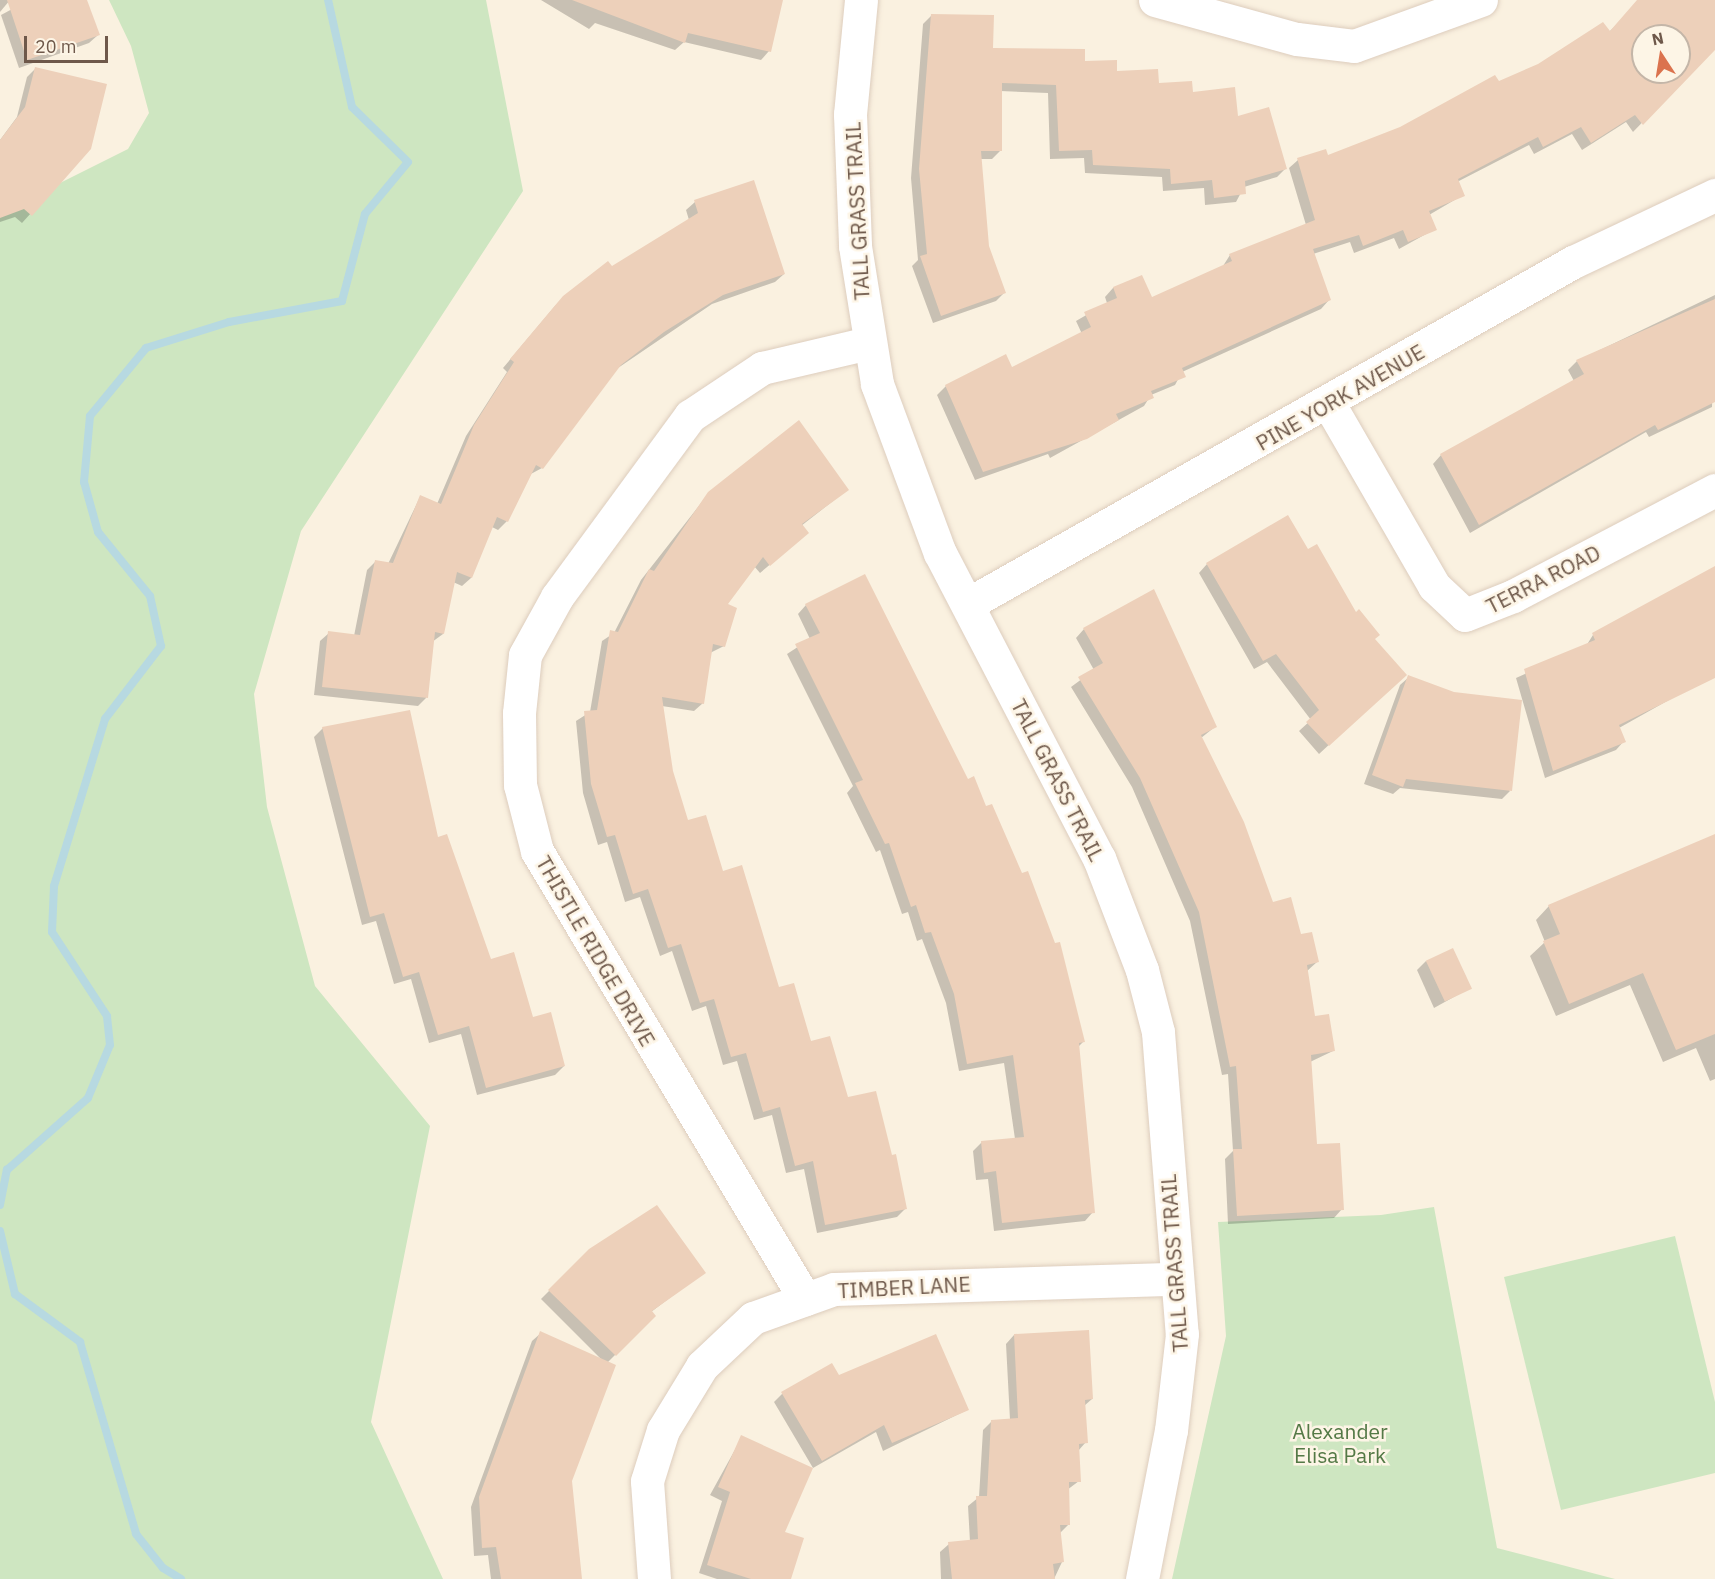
<!DOCTYPE html>
<html>
<head>
<meta charset="utf-8">
<style>
  body { margin:0 }
  #map { position:relative; width:1715px; height:1579px; overflow:hidden; background:#faf1e0; font-family:"IBM Plex Sans",sans-serif }
  div>[style] { position:absolute }
  .green>* { inset:0; background:#cee6c1 }
  .shadow>* { inset:0; background:#0003 }
  .stream>* { height:8px; margin:-4px; padding:0 4px; transform-origin:4px; border-radius:4px; background:#b7d9e1 }
  .building>* { inset:0; background:#edd0ba; transform-origin:0 0 }
  .roads { filter:drop-shadow(0 0 2px #ddcdbd) drop-shadow(0 0 2px #ddcdbd) }
  .minor>* { height:33px; margin:-16.5px; padding:0 16.5px; transform-origin:16.5px; border-radius:16.5px; background:#fff }
  span { translate:-50% -50%; white-space:nowrap; text-align:center; line-height:1.15; -webkit-text-stroke:5px #fdf5e6; paint-order:stroke }
  .street-label { font-size:21px; color:#6e584a }
  .park-label { font-size:21px; color:#547946 }
  .north { position:absolute; left:1631px; top:24px; width:60px; height:60px; box-sizing:border-box; background:#fdf5e6; border:2px solid #c4b6a8; border-radius:50%; rotate:348deg; font-size:16px; font-weight:700; line-height:24px; text-align:center; color:#6e584a }
  .north::after { content:''; display:block; margin:auto; width:21px; height:27px; background:#db734e; clip-path:polygon(50% 0,100% 100%,50% 72%,0 100%) }
  .scale { position:absolute; left:24px; top:36px; width:84px; height:27px; box-sizing:border-box; border:3px solid #6e584a; border-top:0; padding-left:8px; font-size:18px; line-height:21px; white-space:nowrap; color:#6e584a; -webkit-text-stroke:4px #fdf5e6; paint-order:stroke }
</style>
</head>
<body>
<div id="map">
  <div class="green">
    <div style="clip-path:polygon(109px 0,486px 0,523px 191px,301px 531px,254px 694px,267px 807px,315px 986px,430px 1126px,371px 1422px,443px 1579px,0 1579px,0 213px,128px 149px,149px 113px,131px 46px)"></div>
    <div style="clip-path:polygon(1434px 1207px,1497px 1548px,1615px 1579px,1172px 1579px,1226px 1336px,1218px 1222px,1381px 1215px)"></div>
    <div style="clip-path:polygon(1675px 1236px,1715px 1402px,1715px 1473px,1561px 1510px,1504px 1277px)"></div>
  </div>
  <div class="shadow">
    <div style="clip-path:polygon(0 0,10px 0,0 12px)"></div>
    <div style="clip-path:polygon(29px 0,86px 0,98px 35px,89px 43px,19px 68px,1px 15px)"></div>
    <div style="clip-path:polygon(541px 0,781px 0,769px 51px,761px 60px,684px 42px,675px 50px,595px 23px,589px 29px)"></div>
    <div style="clip-path:polygon(evenodd,1642px 0,1715px 0,1715px 47px,1633px 132px,1626px 122px,1582px 150px,1572px 134px,1534px 154px,1529px 145px,1457px 182px,1463px 195px,1429px 215px,1435px 229px,1399px 249px,1394px 238px,1354px 253px,1350px 242px,1313px 254px,1329px 300px,1321px 309px,1182px 372px,1175px 385px,1151px 395px,1144px 406px,1050px 458px,1048px 454px,975px 480px,937px 395px,946px 386px,1011px 369px,1082px 334px,1076px 321px,1107px 303px,1105px 297px,1113px 288px,1141px 277px,1151px 299px,1223px 266px,1230px 255px,1306px 225px,1289px 168px,1298px 160px,1327px 157px,1401px 128px,1609px 32px,1642px 0,1643px 36px,1679px 36px,1679px 72px,1643px 72px,1643px 36px)"></div>
    <div style="clip-path:polygon(931px 16px,992px 49px,1084px 63px,1191px 94px,1236px 118px,1286px 168px,1277px 177px,1244px 187px,1236px 202px,1205px 205px,1204px 188px,1163px 191px,1162px 177px,1085px 173px,1084px 158px,1050px 159px,1048px 93px,1000px 91px,1001px 150px,992px 159px,980px 159px,987px 246px,1004px 293px,996px 301px,933px 323px,912px 266px,918px 260px,911px 178px,923px 24px)"></div>
    <div style="clip-path:polygon(36px 68px,89px 149px,22px 223px,15px 217px,0 222px,0 140px,17px 117px,27px 77px)"></div>
    <div style="clip-path:polygon(695px 202px,784px 274px,775px 282px,712px 304px,615px 370px,542px 468px,529px 475px,507px 521px,498px 530px,492px 527px,471px 578px,462px 586px,453px 582px,443px 634px,432px 642px,426px 698px,418px 706px,314px 695px,320px 641px,329px 633px,354px 636px,367px 570px,376px 561px,388px 564px,420px 497px,437px 504px,466px 436px,507px 372px,503px 368px,555px 306px,689px 220px,686px 210px)"></div>
    <div style="clip-path:polygon(1715px 295px,1712px 407px,1649px 437px,1646px 432px,1470px 533px,1433px 464px,1441px 455px,1574px 381px,1568px 370px,1577px 361px)"></div>
    <div style="clip-path:polygon(847px 490px,801px 526px,798px 541px,760px 573px,754px 566px,726px 605px,724px 646px,710px 653px,703px 703px,694px 711px,662px 706px,671px 771px,687px 822px,722px 873px,778px 989px,847px 1099px,905px 1209px,897px 1217px,817px 1233px,804px 1169px,786px 1173px,772px 1115px,754px 1120px,737px 1061px,723px 1065px,706px 1006px,692px 1011px,672px 951px,660px 956px,640px 897px,625px 902px,607px 842px,598px 845px,583px 793px,576px 721px,590px 712px,602px 641px,614px 633px,641px 580px,709px 493px)"></div>
    <div style="clip-path:polygon(1307px 551px,1373px 640px,1396px 683px,1319px 754px,1299px 731px,1311px 720px,1267px 662px,1254px 669px,1199px 573px,1207px 564px)"></div>
    <div style="clip-path:polygon(1715px 568px,1715px 674px,1619px 728px,1624px 741px,1616px 750px,1545px 778px,1516px 678px,1586px 646px,1593px 635px)"></div>
    <div style="clip-path:polygon(806px 605px,1083px 1042px,1078px 1047px,1093px 1212px,1085px 1221px,994px 1231px,988px 1179px,976px 1180px,973px 1151px,982px 1142px,1015px 1139px,1004px 1063px,959px 1071px,946px 1003px,922px 939px,917px 941px,908px 912px,902px 914px,880px 850px,876px 852px,847px 793px,853px 786px,787px 654px,810px 639px,798px 614px)"></div>
    <div style="clip-path:polygon(1084px 629px,1216px 726px,1201px 738px,1272px 903px,1317px 962px,1307px 971px,1314px 1018px,1333px 1051px,1310px 1062px,1316px 1146px,1342px 1209px,1334px 1218px,1228px 1224px,1225px 1159px,1233px 1151px,1228px 1074px,1222px 1075px,1190px 921px,1132px 787px,1071px 687px,1094px 670px,1076px 638px)"></div>
    <div style="clip-path:polygon(1409px 677px,1510px 791px,1502px 799px,1400px 788px,1393px 794px,1364px 784px,1400px 685px)"></div>
    <div style="clip-path:polygon(323px 728px,564px 1066px,555px 1075px,477px 1095px,461px 1034px,429px 1043px,411px 979px,394px 984px,376px 921px,362px 925px,314px 737px)"></div>
    <div style="clip-path:polygon(1715px 836px,1715px 1079px,1710px 1081px,1696px 1048px,1663px 1062px,1630px 985px,1556px 1016px,1530px 956px,1545px 942px,1536px 920px,1549px 906px)"></div>
    <div style="clip-path:polygon(1426px 961px,1470px 988px,1434px 1008px,1417px 970px)"></div>
    <div style="clip-path:polygon(704px 1272px,651px 1312px,654px 1316px,607px 1363px,571px 1481px,580px 1579px,491px 1579px,488px 1555px,474px 1556px,471px 1507px,532px 1341px,541px 1333px,603px 1361px,541px 1299px,549px 1291px)"></div>
    <div style="clip-path:polygon(1014px 1335px,1092px 1399px,1084px 1406px,1086px 1442px,1078px 1451px,1079px 1481px,1067px 1490px,1069px 1524px,1060px 1533px,1062px 1562px,1054px 1579px,941px 1579px,940px 1552px,949px 1544px,970px 1542px,968px 1506px,979px 1497px,983px 1430px,992px 1421px,1010px 1420px,1006px 1344px)"></div>
    <div style="clip-path:polygon(838px 1377px,967px 1410px,883px 1451px,876px 1432px,813px 1468px,774px 1402px,782px 1394px)"></div>
    <div style="clip-path:polygon(742px 1437px,783px 1533px,790px 1579px,717px 1579px,699px 1573px,722px 1501px,710px 1495px)"></div>
  </div>
  <div class="stream">
    <div style="left:0;top:1205px;width:36px;rotate:-79deg"></div>
    <div style="left:7px;top:1170px;width:108px;rotate:-41.6deg"></div>
    <div style="left:88px;top:1098px;width:57px;rotate:-67.5deg"></div>
    <div style="left:110px;top:1045px;width:29px;rotate:-96deg"></div>
    <div style="left:107px;top:1016px;width:100px;rotate:-123.2deg"></div>
    <div style="left:52px;top:932px;width:46px;rotate:-87.5deg"></div>
    <div style="left:54px;top:886px;width:175px;rotate:-73deg"></div>
    <div style="left:105px;top:719px;width:92px;rotate:-52.5deg"></div>
    <div style="left:161px;top:646px;width:51px;rotate:-102.4deg"></div>
    <div style="left:150px;top:596px;width:82px;rotate:-129.1deg"></div>
    <div style="left:98px;top:532px;width:52px;rotate:-105.6deg"></div>
    <div style="left:84px;top:482px;width:66px;rotate:-84.8deg"></div>
    <div style="left:90px;top:416px;width:88px;rotate:-50.5deg"></div>
    <div style="left:146px;top:348px;width:87px;rotate:-17.4deg"></div>
    <div style="left:229px;top:322px;width:115px;rotate:-10.5deg"></div>
    <div style="left:342px;top:301px;width:90px;rotate:-75.2deg"></div>
    <div style="left:365px;top:214px;width:67px;rotate:-50.4deg"></div>
    <div style="left:408px;top:162px;width:78px;rotate:-135.5deg"></div>
    <div style="left:352px;top:107px;width:110px;rotate:-102.6deg"></div>
    <div style="left:0;top:1231px;width:65px;rotate:76.6deg"></div>
    <div style="left:15px;top:1294px;width:81px;rotate:36.4deg"></div>
    <div style="left:80px;top:1342px;width:200px;rotate:73.7deg"></div>
    <div style="left:136px;top:1534px;width:43px;rotate:51.5deg"></div>
    <div style="left:163px;top:1568px;width:21px;rotate:31deg"></div>
  </div>
  <div class="building">
    <div style="clip-path:polygon(7px 0,87px 0,100px 35px,27px 60px)"></div>
    <div style="clip-path:polygon(572px 0,783px 0,771px 52px,688px 33px,685px 43px)"></div>
    <div style="clip-path:polygon(evenodd,1637px 0,1715px 0,1715px 50px,1643px 125px,1635px 115px,1591px 143px,1581px 127px,1543px 147px,1538px 137px,1458px 179px,1465px 196px,1429px 211px,1437px 230px,1408px 242px,1403px 230px,1363px 246px,1359px 235px,1313px 249px,1331px 300px,1182px 368px,1186px 377px,1151px 391px,1154px 398px,1116px 414px,1119px 420px,1087px 439px,983px 472px,945px 385px,1006px 354px,1012px 367px,1091px 327px,1084px 312px,1117px 298px,1113px 287px,1142px 275px,1152px 297px,1232px 261px,1229px 254px,1315px 220px,1297px 158px,1326px 149px,1328px 155px,1400px 127px,1495px 75px,1499px 81px,1538px 64px,1603px 22px,1610px 31px,1637px 0,1643px 36px,1679px 36px,1679px 72px,1643px 72px,1643px 36px)"></div>
    <div style="clip-path:polygon(931px 14px,994px 15px,993px 48px,1085px 49px,1085px 61px,1117px 60px,1117px 71px,1158px 69px,1159px 83px,1192px 81px,1193px 92px,1235px 87px,1238px 116px,1269px 107px,1287px 169px,1245px 181px,1246px 194px,1214px 198px,1212px 180px,1171px 184px,1170px 169px,1093px 165px,1092px 150px,1059px 151px,1056px 85px,1002px 83px,1002px 151px,981px 151px,989px 246px,1006px 293px,941px 316px,920px 256px,927px 254px,919px 169px)"></div>
    <div style="clip-path:polygon(35px 67px,107px 84px,91px 149px,32px 216px,24px 209px,0 218px,0 140px,25px 107px)"></div>
    <div style="clip-path:polygon(754px 180px,785px 274px,723px 295px,664px 332px,621px 365px,543px 469px,536px 465px,508px 522px,497px 517px,472px 578px,457px 572px,444px 634px,435px 632px,428px 698px,322px 687px,328px 631px,360px 635px,375px 560px,393px 563px,420px 495px,441px 504px,474px 425px,514px 362px,510px 359px,563px 296px,608px 261px,612px 266px,698px 213px,694px 200px)"></div>
    <div style="clip-path:polygon(1715px 299px,1715px 402px,1658px 430px,1655px 425px,1479px 525px,1440px 454px,1584px 374px,1576px 360px)"></div>
    <div style="clip-path:polygon(799px 420px,849px 490px,802px 524px,809px 533px,770px 566px,763px 557px,728px 604px,737px 608px,725px 647px,713px 644px,704px 704px,662px 697px,673px 771px,688px 820px,706px 815px,723px 871px,742px 865px,779px 987px,794px 983px,811px 1041px,830px 1036px,848px 1097px,876px 1091px,892px 1155px,896px 1154px,907px 1209px,825px 1225px,813px 1161px,795px 1166px,780px 1107px,763px 1112px,746px 1053px,731px 1057px,714px 999px,700px 1003px,681px 944px,668px 948px,648px 889px,633px 894px,615px 835px,607px 837px,591px 784px,584px 711px,597px 710px,610px 630px,618px 632px,649px 569px,654px 571px,708px 492px)"></div>
    <div style="clip-path:polygon(1288px 515px,1308px 549px,1317px 544px,1356px 612px,1359px 609px,1380px 635px,1375px 639px,1407px 675px,1329px 746px,1306px 722px,1319px 710px,1276px 654px,1263px 661px,1206px 563px)"></div>
    <div style="clip-path:polygon(1715px 566px,1715px 678px,1619px 725px,1626px 742px,1553px 771px,1524px 669px,1595px 640px,1592px 633px)"></div>
    <div style="clip-path:polygon(865px 574px,968px 779px,974px 776px,986px 806px,992px 804px,1022px 873px,1028px 871px,1055px 943px,1060px 942px,1085px 1042px,1079px 1043px,1095px 1213px,1002px 1223px,996px 1171px,984px 1173px,981px 1141px,1024px 1137px,1013px 1055px,967px 1064px,954px 994px,931px 932px,925px 933px,916px 905px,911px 907px,889px 843px,885px 844px,855px 783px,863px 780px,795px 644px,820px 633px,805px 604px)"></div>
    <div style="clip-path:polygon(1154px 589px,1217px 727px,1201px 735px,1244px 822px,1273px 902px,1291px 897px,1301px 934px,1312px 932px,1319px 962px,1307px 965px,1315px 1016px,1329px 1014px,1335px 1051px,1311px 1055px,1317px 1144px,1340px 1143px,1344px 1210px,1237px 1216px,1233px 1149px,1242px 1149px,1236px 1066px,1230px 1067px,1199px 912px,1140px 778px,1078px 677px,1103px 663px,1083px 628px)"></div>
    <div style="clip-path:polygon(1408px 675px,1454px 692px,1522px 700px,1512px 791px,1406px 779px,1403px 787px,1372px 775px)"></div>
    <div style="clip-path:polygon(410px 710px,438px 837px,447px 834px,491px 959px,514px 952px,533px 1017px,551px 1012px,565px 1066px,486px 1088px,469px 1026px,438px 1035px,419px 972px,403px 977px,384px 913px,370px 917px,322px 727px)"></div>
    <div style="clip-path:polygon(1715px 834px,1715px 1034px,1676px 1050px,1643px 973px,1569px 1004px,1543px 941px,1560px 934px,1548px 905px)"></div>
    <div style="left:1453px;top:948px;width:45px;height:30px;rotate:65deg"></div>
    <div style="clip-path:polygon(657px 1205px,706px 1273px,652px 1311px,656px 1316px,616px 1356px,548px 1290px,589px 1249px)"></div>
    <div style="clip-path:polygon(1089px 1330px,1093px 1399px,1085px 1400px,1088px 1443px,1079px 1444px,1081px 1482px,1069px 1482px,1070px 1525px,1060px 1525px,1064px 1562px,1053px 1564px,1055px 1579px,952px 1579px,948px 1542px,978px 1539px,976px 1496px,987px 1496px,991px 1420px,1018px 1418px,1014px 1334px)"></div>
    <div style="clip-path:polygon(540px 1331px,616px 1365px,572px 1481px,582px 1579px,501px 1579px,496px 1547px,482px 1548px,479px 1497px)"></div>
    <div style="clip-path:polygon(936px 1334px,969px 1410px,892px 1443px,884px 1425px,822px 1461px,781px 1392px,832px 1363px,839px 1375px)"></div>
    <div style="clip-path:polygon(741px 1435px,813px 1468px,785px 1532px,804px 1538px,791px 1579px,751px 1579px,707px 1565px,730px 1492px,718px 1487px)"></div>
  </div>
  <div class="roads">
    <div class="minor">
      <div style="left:861px;top:0;width:115px;rotate:95.5deg"></div>
      <div style="left:850px;top:114px;width:132px;rotate:87.8deg"></div>
      <div style="left:855px;top:246px;width:140px;rotate:80.9deg"></div>
      <div style="left:877px;top:384px;width:180px;rotate:69.6deg"></div>
      <div style="left:940px;top:553px;width:344px;rotate:62.5deg"></div>
      <div style="left:1099px;top:858px;width:120px;rotate:69deg"></div>
      <div style="left:1142px;top:970px;width:64px;rotate:75.5deg"></div>
      <div style="left:1158px;top:1032px;width:303px;rotate:85.5deg"></div>
      <div style="left:1182px;top:1334px;width:97px;rotate:96.5deg"></div>
      <div style="left:1171px;top:1430px;width:152px;rotate:101deg"></div>
      <div style="left:1155px;top:0;width:147px;rotate:15.4deg"></div>
      <div style="left:1297px;top:39px;width:57px;rotate:7deg"></div>
      <div style="left:1354px;top:46px;width:135px;rotate:-19.9deg"></div>
      <div style="left:1329px;top:404px;width:210px;rotate:60deg"></div>
      <div style="left:1434px;top:586px;width:42px;rotate:43.1deg"></div>
      <div style="left:1465px;top:615px;width:52px;rotate:-21.6deg"></div>
      <div style="left:1513px;top:596px;width:228px;rotate:-27.7deg"></div>
      <div style="left:968px;top:604px;width:695px;rotate:-29.48deg"></div>
      <div style="left:1573px;top:262px;width:157px;rotate:-25.3deg"></div>
      <div style="left:805px;top:1299px;width:522px;rotate:-120.89deg"></div>
      <div style="left:537px;top:851px;width:68px;rotate:-104.4deg"></div>
      <div style="left:520px;top:785px;width:72px;rotate:-90.8deg"></div>
      <div style="left:519px;top:713px;width:58px;rotate:-84.1deg"></div>
      <div style="left:525px;top:655px;width:66px;rotate:-61.1deg"></div>
      <div style="left:557px;top:597px;width:225px;rotate:-53.7deg"></div>
      <div style="left:690px;top:416px;width:87px;rotate:-33.7deg"></div>
      <div style="left:762px;top:368px;width:110px;rotate:-13.2deg"></div>
      <div style="left:654px;top:1579px;width:98px;rotate:-94.1deg"></div>
      <div style="left:647px;top:1481px;width:53px;rotate:-72.6deg"></div>
      <div style="left:663px;top:1430px;width:75px;rotate:-58.6deg"></div>
      <div style="left:702px;top:1366px;width:70px;rotate:-43.3deg"></div>
      <div style="left:753px;top:1318px;width:86px;rotate:-19.7deg"></div>
      <div style="left:834px;top:1289px;width:342px;rotate:-1.7deg"></div>
    </div>
  </div>
  <div class="street-label">
    <span style="left:857px;top:211px;rotate:-93deg">TALL GRASS TRAIL</span>
    <span style="left:1340px;top:397px;rotate:-30deg">PINE YORK AVENUE</span>
    <span style="left:1543px;top:579px;rotate:-27deg">TERRA ROAD</span>
    <span style="left:1058px;top:780px;rotate:63deg">TALL GRASS TRAIL</span>
    <span style="left:596px;top:951px;rotate:60deg">THISTLE RIDGE DRIVE</span>
    <span style="left:1174px;top:1263px;rotate:-94deg">TALL GRASS TRAIL</span>
    <span style="left:904px;top:1287px;rotate:-3deg">TIMBER LANE</span>
  </div>
  <div class="park-label">
    <span style="left:1340px;top:1443px">Alexander<br>Elisa Park</span>
  </div>
  <div class="north">N</div>
  <div class="scale">20 m</div>
</div>
</body>
</html>
